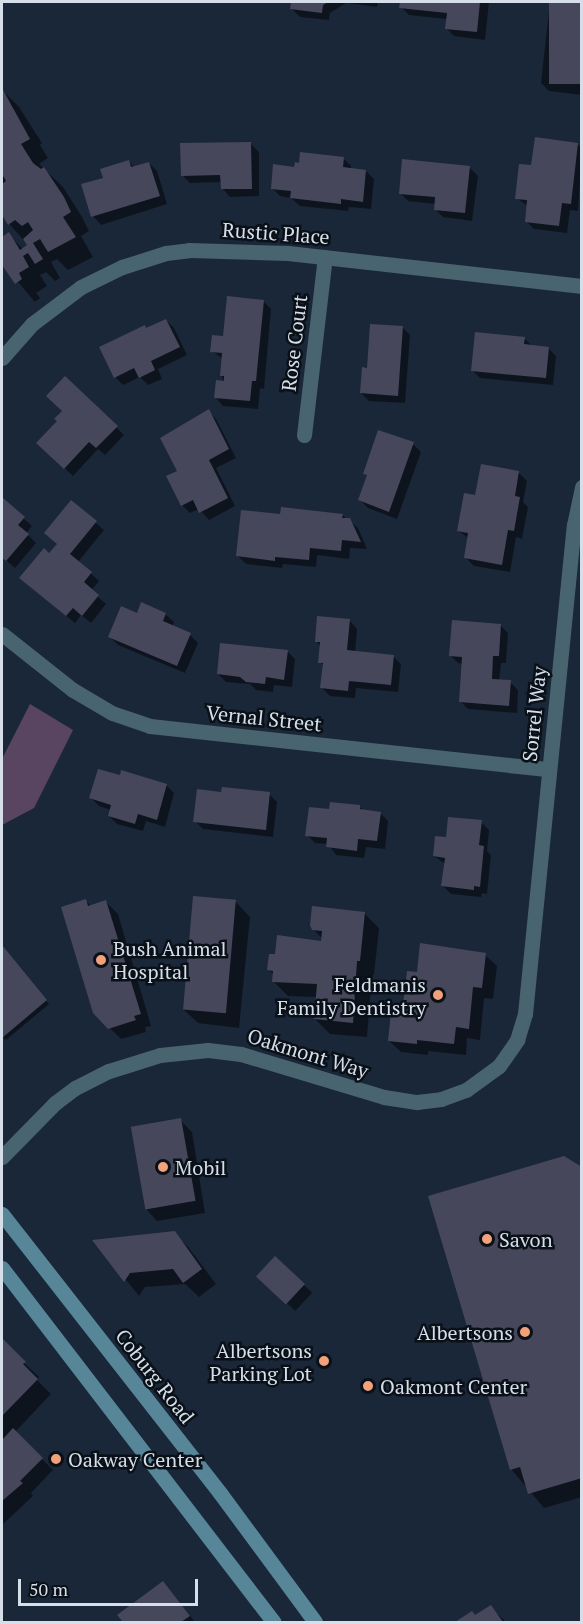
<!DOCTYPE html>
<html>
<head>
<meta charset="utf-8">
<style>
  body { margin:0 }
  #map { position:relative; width:583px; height:1624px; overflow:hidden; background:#1a2738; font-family:"PT Serif",serif }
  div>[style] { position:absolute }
  .green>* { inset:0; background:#594461 }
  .shadow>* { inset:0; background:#0007; transform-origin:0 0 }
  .building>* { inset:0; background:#47475c; transform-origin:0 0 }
  .street>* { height:15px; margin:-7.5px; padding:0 7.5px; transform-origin:7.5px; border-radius:7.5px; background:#47646f }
  .secondary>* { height:15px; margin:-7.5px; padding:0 7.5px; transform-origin:7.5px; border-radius:7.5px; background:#578699 }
  .dots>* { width:16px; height:16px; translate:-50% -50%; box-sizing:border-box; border:3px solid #0a1017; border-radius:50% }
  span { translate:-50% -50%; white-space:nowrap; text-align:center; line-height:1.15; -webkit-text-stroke:5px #0a1017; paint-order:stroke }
  .street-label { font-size:20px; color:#d5dee9 }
  .poi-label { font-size:20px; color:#d5dee9 }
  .left { translate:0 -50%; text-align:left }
  .right { translate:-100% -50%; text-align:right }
  .frame { position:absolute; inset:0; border:3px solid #d5dee9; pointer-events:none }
  .scale { position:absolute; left:18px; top:1579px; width:180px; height:27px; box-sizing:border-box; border:3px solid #d5dee9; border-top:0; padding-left:8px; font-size:18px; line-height:21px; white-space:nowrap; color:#d5dee9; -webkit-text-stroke:4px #0a1017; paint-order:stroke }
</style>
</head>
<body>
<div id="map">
  <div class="green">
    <div style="clip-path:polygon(30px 704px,73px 730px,34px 808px,2px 825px,2px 759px)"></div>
  </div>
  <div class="shadow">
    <div style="clip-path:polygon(293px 2px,378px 2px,377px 7px,346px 3px,330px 13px,329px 20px,300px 17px,292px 9px)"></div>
    <div style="clip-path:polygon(401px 2px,489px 2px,485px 40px,454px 36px,446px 28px,447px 19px,409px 15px,401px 7px)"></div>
    <div style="clip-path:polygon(550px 2px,582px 2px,582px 95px,549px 91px,541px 83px)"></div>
    <div style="clip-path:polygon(2px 90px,19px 107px,42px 143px,40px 145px,48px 158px,39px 164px,63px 187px,82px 217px,89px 231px,81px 236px,93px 257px,68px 270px,57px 259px,51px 262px,60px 278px,55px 281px,46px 272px,40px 275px,47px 286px,36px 293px,40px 298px,35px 302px,2px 263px,2px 237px,8px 234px,23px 249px,29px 246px,2px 216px)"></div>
    <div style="clip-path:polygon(251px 144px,259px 152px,259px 196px,230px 197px,222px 188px,222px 182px,190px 183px,182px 175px)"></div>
    <div style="clip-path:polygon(577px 144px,582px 148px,578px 211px,570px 210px,567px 233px,534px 229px,526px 221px,528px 206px,516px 198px,533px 167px)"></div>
    <div style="clip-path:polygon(343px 158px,351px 166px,351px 170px,366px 171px,374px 179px,371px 209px,349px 207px,348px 211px,300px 206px,291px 198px,280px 196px,272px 188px)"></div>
    <div style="clip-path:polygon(129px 162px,135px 168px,149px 163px,157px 171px,167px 204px,101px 225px,93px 216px,105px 179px)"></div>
    <div style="clip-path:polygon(470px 168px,478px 176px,472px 221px,443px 217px,435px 209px,436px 204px,408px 201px,400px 193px)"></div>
    <div style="clip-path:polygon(263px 301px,271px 309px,264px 389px,260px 388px,258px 409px,223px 406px,215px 397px,225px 383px,221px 375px,223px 359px,212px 351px)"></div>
    <div style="clip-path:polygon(166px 320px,174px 328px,187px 355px,158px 369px,162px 379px,148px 385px,140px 377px,123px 385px,115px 377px,147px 330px)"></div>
    <div style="clip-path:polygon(402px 327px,410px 335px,405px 403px,369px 401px,361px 393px,368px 369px)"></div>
    <div style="clip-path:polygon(524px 338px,532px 346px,548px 348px,556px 356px,553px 385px,480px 378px,472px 370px)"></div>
    <div style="clip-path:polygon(65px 378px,124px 435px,105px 455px,98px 449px,73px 476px,38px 443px,59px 421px,64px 411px)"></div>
    <div style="clip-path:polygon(208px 411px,216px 419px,236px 458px,216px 468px,235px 506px,209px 520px,199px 509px,190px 513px,182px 505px,179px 471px)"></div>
    <div style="clip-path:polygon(413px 444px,421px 452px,397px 519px,368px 508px,360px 500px,368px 477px,364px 473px)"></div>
    <div style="clip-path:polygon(519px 473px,527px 481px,523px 502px,528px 507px,522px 539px,516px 537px,510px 572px,474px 566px,466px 558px,469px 539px,459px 531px,477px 497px)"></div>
    <div style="clip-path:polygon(2px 499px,32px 526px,26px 533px,36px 543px,15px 568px,2px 557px)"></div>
    <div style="clip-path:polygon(71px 502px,104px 530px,78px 562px,99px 581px,91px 591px,106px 604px,91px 623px,81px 615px,75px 623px,29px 586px,58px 544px)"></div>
    <div style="clip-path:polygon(281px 515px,342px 515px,358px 528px,367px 549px,350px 548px,349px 559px,317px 555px,316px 567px,283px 564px,282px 568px,246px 564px,238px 556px)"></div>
    <div style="clip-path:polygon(165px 614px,174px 622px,172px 627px,190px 635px,198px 643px,185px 673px,118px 645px,110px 637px,138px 615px)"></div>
    <div style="clip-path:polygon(349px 620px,357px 629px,355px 653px,393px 656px,401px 664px,398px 692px,356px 688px,355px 698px,330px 696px,322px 688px,324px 666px,320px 662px,321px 647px,316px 641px)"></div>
    <div style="clip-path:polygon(500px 625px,508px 633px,506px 663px,501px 663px,499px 681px,510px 682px,518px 690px,517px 713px,468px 709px,460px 701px,463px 664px,458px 663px,450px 655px)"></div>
    <div style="clip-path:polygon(287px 651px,295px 659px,292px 687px,274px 685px,273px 692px,256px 690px,250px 684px,226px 682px,218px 674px)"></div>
    <div style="clip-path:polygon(166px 785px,174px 793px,165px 827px,146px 821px,143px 831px,117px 824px,109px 816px,111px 810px,99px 806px,91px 798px)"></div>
    <div style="clip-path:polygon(269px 794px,277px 802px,273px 837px,203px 829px,195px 821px)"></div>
    <div style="clip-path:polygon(359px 806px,364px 811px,380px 813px,388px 821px,385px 849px,366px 847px,364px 858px,336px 855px,328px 844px,315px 843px,307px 835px,330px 810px)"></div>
    <div style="clip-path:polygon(481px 822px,489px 830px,487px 851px,491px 855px,487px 894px,482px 893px,481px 897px,451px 894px,443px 886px,445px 864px,434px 856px,448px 838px)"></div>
    <div style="clip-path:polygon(86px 901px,91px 906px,106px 902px,118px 914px,151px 1026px,145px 1027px,146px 1032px,121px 1039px,94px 1012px)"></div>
    <div style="clip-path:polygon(236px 902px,250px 917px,239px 1028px,198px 1023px,183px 1009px)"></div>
    <div style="clip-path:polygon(364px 913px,379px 928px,374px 975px,372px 975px,367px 1037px,330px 1034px,315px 1019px,318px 997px,288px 996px,273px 981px,274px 975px,269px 970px,323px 943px,323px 939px,313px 929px)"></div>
    <div style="clip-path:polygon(422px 944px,485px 955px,497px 966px,493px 999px,484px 998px,480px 1040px,467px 1038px,466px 1055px,428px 1051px,428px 1055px,401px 1052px,389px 1041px,419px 974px)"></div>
    <div style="clip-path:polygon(2px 946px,49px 1004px,6px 1040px,2px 1035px)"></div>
    <div style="clip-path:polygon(180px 1120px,192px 1132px,205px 1213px,157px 1221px,146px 1209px)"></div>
    <div style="clip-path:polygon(582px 1169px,582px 1497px,544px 1508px,511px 1469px)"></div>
    <div style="clip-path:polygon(174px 1233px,189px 1248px,216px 1284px,199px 1297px,185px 1284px,145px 1287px,139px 1296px,95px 1241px)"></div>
    <div style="left:275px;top:1258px;width:51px;height:25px;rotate:43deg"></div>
    <div style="clip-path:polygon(2px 1342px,39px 1377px,37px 1380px,51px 1394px,15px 1432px,53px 1470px,31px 1493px,33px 1496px,2px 1525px)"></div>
    <div style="clip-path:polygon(163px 1583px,195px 1622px,125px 1622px,119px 1615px)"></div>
    <div style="clip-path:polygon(490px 1607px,506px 1622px,457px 1622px,472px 1613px,476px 1617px)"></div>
  </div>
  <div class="building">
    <div style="clip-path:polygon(291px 2px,328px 2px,323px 5px,322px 13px,290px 9px)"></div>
    <div style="clip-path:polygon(400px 2px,480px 2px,477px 32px,445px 29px,447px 13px,399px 8px)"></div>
    <div style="left:549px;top:2px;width:33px;height:82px"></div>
    <div style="clip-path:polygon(2px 88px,30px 139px,21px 144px,33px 163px,41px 169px,44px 167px,64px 197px,71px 212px,63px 217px,76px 237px,48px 252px,40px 239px,33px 243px,43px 259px,35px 264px,28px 253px,23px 256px,29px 267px,19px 273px,22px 279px,15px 284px,2px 265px,2px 237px,9px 232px,20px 250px,27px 245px,23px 239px,33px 230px,28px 222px,22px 226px,15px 220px,8px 225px,2px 215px,2px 184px,6px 181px,2px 174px)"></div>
    <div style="clip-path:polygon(535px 137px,578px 143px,571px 204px,562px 203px,559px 226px,525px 222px,527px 200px,515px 199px,519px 164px,531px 165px)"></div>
    <div style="clip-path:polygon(251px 142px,252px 189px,221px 189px,220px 175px,181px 176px,180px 143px)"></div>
    <div style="clip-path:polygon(300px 152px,344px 157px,343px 167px,366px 170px,363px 202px,341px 199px,341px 204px,290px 198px,291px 191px,271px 189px,273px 164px,294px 167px,295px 162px,299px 163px)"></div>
    <div style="clip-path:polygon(402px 159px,470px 166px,465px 213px,434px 210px,435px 197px,399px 194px)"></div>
    <div style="clip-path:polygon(129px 160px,131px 167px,149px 162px,160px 196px,91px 217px,81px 184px,103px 178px,100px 169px)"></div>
    <div style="clip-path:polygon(227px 296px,264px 300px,256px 381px,252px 381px,250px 401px,214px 398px,216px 380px,224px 381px,224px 376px,220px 376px,222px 353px,210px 352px,212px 335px,223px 336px)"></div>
    <div style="clip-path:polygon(166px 319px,180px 347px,151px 361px,155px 370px,139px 378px,134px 368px,114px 378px,99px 347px,145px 325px,146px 328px)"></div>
    <div style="clip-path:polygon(370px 324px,403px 326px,398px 396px,360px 393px,362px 367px,367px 368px)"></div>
    <div style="clip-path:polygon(475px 332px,525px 337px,524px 344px,549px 347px,546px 378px,471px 371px)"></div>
    <div style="clip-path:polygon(65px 376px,118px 426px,96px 448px,89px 442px,64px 469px,36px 443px,57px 421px,54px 419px,62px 411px,46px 396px)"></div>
    <div style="clip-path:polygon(209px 409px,229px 449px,209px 460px,228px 498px,199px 513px,193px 500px,181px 506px,166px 476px,177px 471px,160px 438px)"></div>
    <div style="clip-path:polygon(378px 430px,414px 442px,389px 512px,358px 500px,367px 475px,363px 474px)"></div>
    <div style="clip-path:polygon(481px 464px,519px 471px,515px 496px,520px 497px,514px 531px,508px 530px,502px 565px,464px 558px,468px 533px,457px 531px,464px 493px,475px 495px)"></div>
    <div style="clip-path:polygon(2px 497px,25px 517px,18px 525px,29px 534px,6px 561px,2px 558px)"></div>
    <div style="clip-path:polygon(71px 500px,97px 521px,70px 554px,92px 572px,84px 582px,99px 595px,82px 616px,73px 608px,66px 616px,19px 578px,44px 548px,49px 553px,57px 544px,44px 533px)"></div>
    <div style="clip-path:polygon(281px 507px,343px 514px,342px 518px,350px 518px,361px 542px,342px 540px,341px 551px,310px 548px,309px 560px,275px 557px,275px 561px,236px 556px,241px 510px,280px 514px)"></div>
    <div style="clip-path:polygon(141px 602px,166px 613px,163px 621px,191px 633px,177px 666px,108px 637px,121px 606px,137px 613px)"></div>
    <div style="clip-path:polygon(317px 616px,350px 619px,347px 650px,394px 655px,391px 685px,349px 681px,348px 691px,320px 688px,323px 663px,318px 663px,320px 642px,315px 642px)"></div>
    <div style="clip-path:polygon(452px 620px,501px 624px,499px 656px,493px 656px,492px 679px,511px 680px,509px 706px,459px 702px,462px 657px,449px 656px)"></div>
    <div style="clip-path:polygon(220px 643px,288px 650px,284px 680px,266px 677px,265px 684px,246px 682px,240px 677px,217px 674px)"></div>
    <div style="clip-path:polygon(98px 769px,120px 775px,121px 770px,167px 784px,157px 820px,138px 814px,135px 824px,108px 816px,111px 805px,89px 798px)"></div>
    <div style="clip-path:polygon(222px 787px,270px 792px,266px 830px,193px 822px,197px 789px,221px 792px)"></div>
    <div style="clip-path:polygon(330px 802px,360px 805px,360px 809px,381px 812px,377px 841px,358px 839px,357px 851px,326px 847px,327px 838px,305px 836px,309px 807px,329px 809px)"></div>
    <div style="clip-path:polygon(448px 817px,482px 820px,479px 845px,484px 846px,480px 887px,474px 886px,474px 890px,441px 886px,445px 858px,433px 856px,435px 836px,446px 837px)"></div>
    <div style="left:193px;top:896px;width:43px;height:114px;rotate:5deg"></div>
    <div style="clip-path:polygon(86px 899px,88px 906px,106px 900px,141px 1014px,134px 1016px,136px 1020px,108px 1029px,93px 1013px,61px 907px)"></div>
    <div style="clip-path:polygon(312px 906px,365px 912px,360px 961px,357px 961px,353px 1023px,314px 1019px,317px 984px,272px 982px,273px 971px,267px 970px,269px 954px,275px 954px,277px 935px,321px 941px,322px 931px,312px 930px,310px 925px)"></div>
    <div style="clip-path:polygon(420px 943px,486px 953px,482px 988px,473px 987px,469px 1029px,456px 1027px,454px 1044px,417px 1040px,417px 1044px,388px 1041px,391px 1012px,394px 1012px,395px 1003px,403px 1004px,407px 971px,417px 972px)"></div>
    <div style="clip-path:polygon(2px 945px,47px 1000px,2px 1038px)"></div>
    <div style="left:181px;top:1118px;width:84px;height:51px;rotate:80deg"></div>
    <div style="clip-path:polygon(564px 1156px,582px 1167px,582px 1478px,528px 1494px,520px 1467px,510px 1470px,428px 1196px)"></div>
    <div style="clip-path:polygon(175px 1231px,202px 1269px,183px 1283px,173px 1269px,130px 1273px,124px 1282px,92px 1240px)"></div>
    <div style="left:275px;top:1256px;width:41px;height:28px;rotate:43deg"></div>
    <div style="clip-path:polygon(2px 1338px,26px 1362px,23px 1364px,38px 1379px,2px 1416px)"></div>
    <div style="clip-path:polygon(13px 1428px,43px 1458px,20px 1481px,23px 1483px,2px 1501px,2px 1440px)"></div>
    <div style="clip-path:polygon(163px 1581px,190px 1616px,181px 1622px,123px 1622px,117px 1615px)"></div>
    <div style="clip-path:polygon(491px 1605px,503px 1622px,455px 1622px,472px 1611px,475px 1615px)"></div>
  </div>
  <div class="street">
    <div style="left:2px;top:358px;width:45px;rotate:-48.6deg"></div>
    <div style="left:32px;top:324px;width:61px;rotate:-37.1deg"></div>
    <div style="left:81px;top:287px;width:46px;rotate:-26deg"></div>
    <div style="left:122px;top:267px;width:46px;rotate:-17.7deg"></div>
    <div style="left:166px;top:253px;width:23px;rotate:-7deg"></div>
    <div style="left:189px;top:250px;width:99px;rotate:1.7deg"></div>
    <div style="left:288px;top:253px;width:296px;rotate:6.4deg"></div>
    <div style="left:304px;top:435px;width:179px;rotate:-83.3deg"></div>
    <div style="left:2px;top:634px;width:90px;rotate:38.3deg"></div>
    <div style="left:73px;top:690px;width:45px;rotate:30.5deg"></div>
    <div style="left:112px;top:713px;width:40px;rotate:18.9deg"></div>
    <div style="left:150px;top:726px;width:401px;rotate:6.2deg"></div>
    <div style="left:2px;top:1157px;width:76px;rotate:-45.5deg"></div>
    <div style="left:55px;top:1103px;width:25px;rotate:-37deg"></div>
    <div style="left:75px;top:1088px;width:38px;rotate:-27deg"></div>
    <div style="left:109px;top:1071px;width:53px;rotate:-17.4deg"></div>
    <div style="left:160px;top:1055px;width:48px;rotate:-5.9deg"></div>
    <div style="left:208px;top:1050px;width:33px;rotate:7deg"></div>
    <div style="left:241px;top:1054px;width:149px;rotate:16.7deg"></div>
    <div style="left:384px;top:1097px;width:33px;rotate:9deg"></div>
    <div style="left:417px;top:1102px;width:24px;rotate:-7deg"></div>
    <div style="left:441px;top:1099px;width:27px;rotate:-20deg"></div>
    <div style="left:466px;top:1090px;width:41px;rotate:-36deg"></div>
    <div style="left:499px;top:1066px;width:32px;rotate:-55deg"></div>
    <div style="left:517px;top:1040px;width:27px;rotate:-73deg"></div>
    <div style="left:525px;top:1014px;width:491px;rotate:-84.3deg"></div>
    <div style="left:574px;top:525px;width:39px;rotate:-78deg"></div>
  </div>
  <div class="secondary">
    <div style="left:2px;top:1214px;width:354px;rotate:52deg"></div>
    <div style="left:220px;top:1493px;width:160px;rotate:53.6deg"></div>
    <div style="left:2px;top:1268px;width:446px;rotate:52.5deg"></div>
  </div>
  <div class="dots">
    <div style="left:101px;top:960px;background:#f1a27b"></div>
    <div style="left:438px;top:995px;background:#f1a27b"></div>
    <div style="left:163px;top:1167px;background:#f1a27b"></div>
    <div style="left:487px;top:1239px;background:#f1a27b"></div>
    <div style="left:525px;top:1332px;background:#f1a27b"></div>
    <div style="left:324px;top:1361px;background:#f1a27b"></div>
    <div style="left:368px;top:1386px;background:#f1a27b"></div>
    <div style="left:56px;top:1459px;background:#f1a27b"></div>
  </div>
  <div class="street-label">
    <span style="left:276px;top:233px;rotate:4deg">Rustic Place</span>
    <span style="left:294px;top:343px;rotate:-83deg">Rose Court</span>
    <span style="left:534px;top:714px;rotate:-84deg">Sorrel Way</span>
    <span style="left:264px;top:718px;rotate:6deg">Vernal Street</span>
    <span style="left:308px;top:1053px;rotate:17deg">Oakmont Way</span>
    <span style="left:155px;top:1376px;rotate:52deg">Coburg Road</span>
  </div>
  <div class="poi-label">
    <span class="left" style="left:113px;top:960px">Bush Animal<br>Hospital</span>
    <span class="right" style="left:426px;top:996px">Feldmanis<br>Family Dentistry</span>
    <span class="left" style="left:175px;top:1167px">Mobil</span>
    <span class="left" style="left:499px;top:1239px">Savon</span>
    <span class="right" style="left:513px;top:1332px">Albertsons</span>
    <span class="right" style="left:312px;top:1362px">Albertsons<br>Parking Lot</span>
    <span class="left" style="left:380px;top:1386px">Oakmont Center</span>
    <span class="left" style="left:68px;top:1459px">Oakway Center</span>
  </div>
  <div class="frame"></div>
  <div class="scale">50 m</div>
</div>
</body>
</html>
